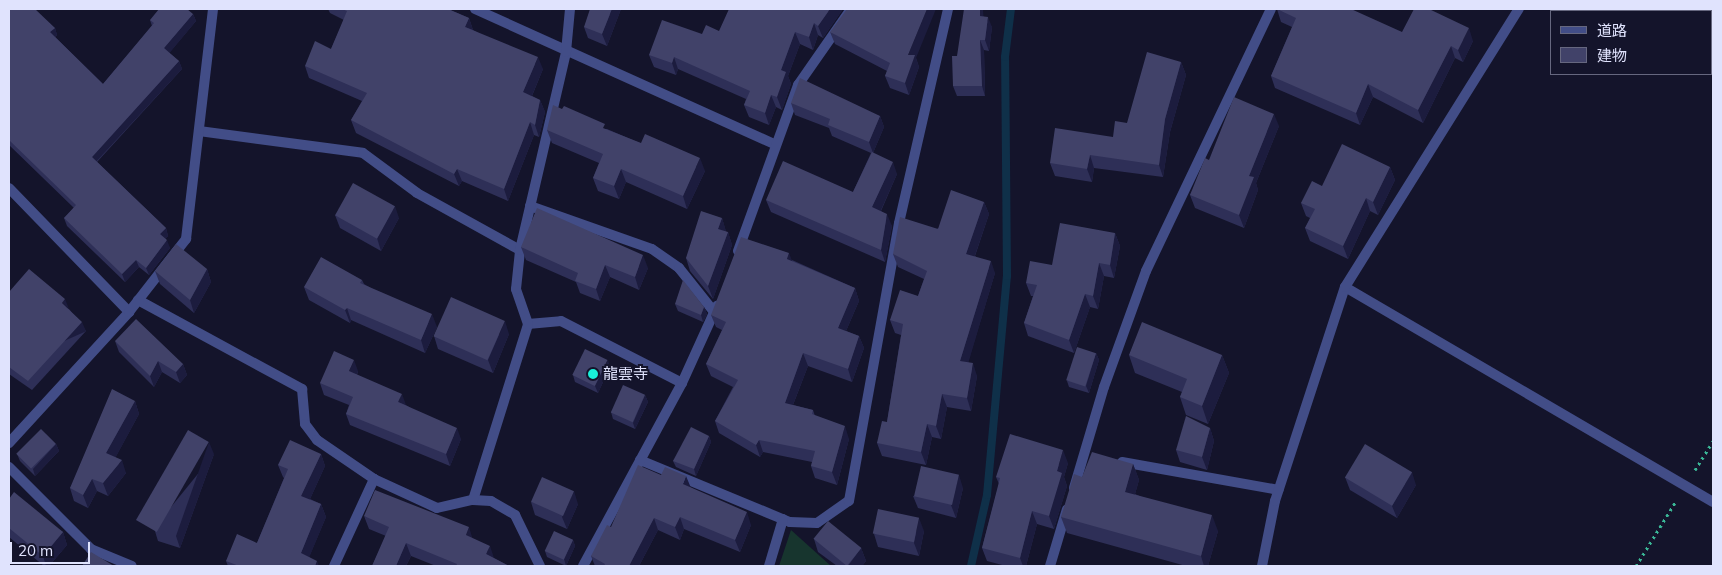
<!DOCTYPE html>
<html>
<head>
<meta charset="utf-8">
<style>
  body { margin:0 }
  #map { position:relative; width:1722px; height:575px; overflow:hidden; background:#14142b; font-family:Mulish,"Noto Sans JP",sans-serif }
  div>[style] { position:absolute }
  .green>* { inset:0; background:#17352e }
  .stream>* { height:8px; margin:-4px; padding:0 4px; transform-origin:4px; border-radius:4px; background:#0f3049 }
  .path>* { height:3px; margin-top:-1.5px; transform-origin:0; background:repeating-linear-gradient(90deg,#3ab796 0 2.5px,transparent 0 6.5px) }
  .minor>* { height:10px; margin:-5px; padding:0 5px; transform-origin:5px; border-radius:5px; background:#424d87 }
  .wall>* { inset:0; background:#2e2f57 }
  .shaded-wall>* { inset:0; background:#1c1c3e; transform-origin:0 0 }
  .building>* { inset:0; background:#414269; transform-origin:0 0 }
  .dots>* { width:14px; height:14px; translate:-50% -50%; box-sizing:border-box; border:2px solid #14142b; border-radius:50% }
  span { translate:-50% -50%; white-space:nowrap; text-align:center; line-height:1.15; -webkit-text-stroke:4px #14142b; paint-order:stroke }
  .poi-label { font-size:15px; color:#e0e3fd }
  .left { translate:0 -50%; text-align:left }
  .frame { position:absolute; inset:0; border:10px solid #e0e3fd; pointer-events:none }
  .legend { position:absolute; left:1550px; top:10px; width:162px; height:65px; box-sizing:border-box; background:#14142b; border:1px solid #66677f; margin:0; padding:6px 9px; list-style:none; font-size:15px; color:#e0e3fd }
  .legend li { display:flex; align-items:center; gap:10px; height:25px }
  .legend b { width:25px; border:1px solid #66677f }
  .scale { position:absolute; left:10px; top:542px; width:80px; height:22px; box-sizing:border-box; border:2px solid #e0e3fd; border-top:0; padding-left:6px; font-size:15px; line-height:18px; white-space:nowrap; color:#e0e3fd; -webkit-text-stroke:4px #14142b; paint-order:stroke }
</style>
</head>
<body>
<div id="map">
  <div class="green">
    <div style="clip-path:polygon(791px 530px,831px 566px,779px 566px)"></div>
  </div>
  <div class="stream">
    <div style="left:971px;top:566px;width:73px;rotate:-77.3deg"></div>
    <div style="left:987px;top:495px;width:220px;rotate:-84.8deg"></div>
    <div style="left:1007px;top:276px;width:219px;rotate:-90.5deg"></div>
    <div style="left:1005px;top:57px;width:48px;rotate:-82.9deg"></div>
  </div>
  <div class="path">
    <div style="left:1695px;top:470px;width:34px;rotate:-58deg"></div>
    <div style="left:1636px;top:566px;width:76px;rotate:-58.4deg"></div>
  </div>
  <div class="minor">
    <div style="left:475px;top:9px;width:330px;rotate:24.3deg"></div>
    <div style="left:1704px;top:9px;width:4px;rotate:34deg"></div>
    <div style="left:199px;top:131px;width:165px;rotate:7.6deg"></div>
    <div style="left:363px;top:153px;width:67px;rotate:36.5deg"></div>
    <div style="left:417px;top:193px;width:118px;rotate:29deg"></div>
    <div style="left:9px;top:188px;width:173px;rotate:45.9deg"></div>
    <div style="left:530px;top:206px;width:129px;rotate:19.4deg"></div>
    <div style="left:652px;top:249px;width:33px;rotate:35deg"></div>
    <div style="left:679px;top:268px;width:58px;rotate:51.3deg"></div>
    <div style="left:738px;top:251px;width:177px;rotate:-70.1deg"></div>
    <div style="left:798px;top:85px;width:93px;rotate:-55.1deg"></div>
    <div style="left:1345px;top:287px;width:426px;rotate:30.3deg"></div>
    <div style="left:138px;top:300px;width:187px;rotate:28.5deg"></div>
    <div style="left:302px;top:389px;width:35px;rotate:85deg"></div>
    <div style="left:305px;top:424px;width:20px;rotate:53deg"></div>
    <div style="left:317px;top:440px;width:69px;rotate:34.4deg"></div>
    <div style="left:374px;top:479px;width:69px;rotate:24.7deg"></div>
    <div style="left:437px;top:508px;width:37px;rotate:-13deg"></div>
    <div style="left:473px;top:500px;width:18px;rotate:3deg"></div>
    <div style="left:491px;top:501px;width:28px;rotate:30deg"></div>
    <div style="left:515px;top:515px;width:57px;rotate:63.9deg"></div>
    <div style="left:528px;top:324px;width:33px;rotate:-5deg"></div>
    <div style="left:561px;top:321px;width:136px;rotate:27.1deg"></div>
    <div style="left:9px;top:443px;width:178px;rotate:-47.5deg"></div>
    <div style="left:129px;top:312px;width:93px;rotate:-52deg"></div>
    <div style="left:186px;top:239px;width:232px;rotate:-83.3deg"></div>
    <div style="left:640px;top:460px;width:162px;rotate:22.5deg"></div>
    <div style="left:790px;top:522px;width:27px;rotate:2deg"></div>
    <div style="left:817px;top:523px;width:39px;rotate:-35deg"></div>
    <div style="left:849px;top:501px;width:282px;rotate:-79.8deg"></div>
    <div style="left:899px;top:223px;width:220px;rotate:-77.1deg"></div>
    <div style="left:1122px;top:462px;width:159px;rotate:10.1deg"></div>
    <div style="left:9px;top:467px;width:116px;rotate:45deg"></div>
    <div style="left:91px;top:549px;width:44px;rotate:22.5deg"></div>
    <div style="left:1074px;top:488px;width:105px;rotate:-73.5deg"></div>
    <div style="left:1104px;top:387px;width:123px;rotate:-70.1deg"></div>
    <div style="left:1146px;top:271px;width:290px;rotate:-64.5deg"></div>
    <div style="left:473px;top:500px;width:184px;rotate:-72.6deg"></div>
    <div style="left:528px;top:324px;width:37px;rotate:-109deg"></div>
    <div style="left:516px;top:289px;width:39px;rotate:-84deg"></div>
    <div style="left:520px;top:250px;width:203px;rotate:-76.9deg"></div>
    <div style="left:566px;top:52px;width:43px;rotate:-84.7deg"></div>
    <div style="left:334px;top:566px;width:96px;rotate:-65.3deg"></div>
    <div style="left:583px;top:566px;width:208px;rotate:-61.6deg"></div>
    <div style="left:682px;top:383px;width:85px;rotate:-65.6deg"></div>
    <div style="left:769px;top:566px;width:49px;rotate:-73.4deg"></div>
    <div style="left:1050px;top:566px;width:59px;rotate:-73.4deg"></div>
    <div style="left:1262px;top:566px;width:66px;rotate:-78.7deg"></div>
    <div style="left:1275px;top:501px;width:225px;rotate:-71.9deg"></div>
    <div style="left:1345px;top:287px;width:328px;rotate:-58deg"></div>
  </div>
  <div class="wall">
    <div style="clip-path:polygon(9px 9px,55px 28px,57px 35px,55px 37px,103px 84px,152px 26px,150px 20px,193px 14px,196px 21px,169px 53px,179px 61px,182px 69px,97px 162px,166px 228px,168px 236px,165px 239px,170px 248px,149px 275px,139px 267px,125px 282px,67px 226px,64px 218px,74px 208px,9px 145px)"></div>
    <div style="clip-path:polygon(328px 9px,448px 9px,469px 18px,473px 30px,543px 69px,532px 96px,540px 100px,545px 112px,539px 137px,534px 135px,508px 201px,462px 181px,459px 186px,356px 133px,351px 120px,362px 101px,309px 78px,305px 66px,331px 49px,344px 20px,330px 13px)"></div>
    <div style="clip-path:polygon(621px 9px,607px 46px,588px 38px,584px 27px)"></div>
    <div style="clip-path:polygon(843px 9px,823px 38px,818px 35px,813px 50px,800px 44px,788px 76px,791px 84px,782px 110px,776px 107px,769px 125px,749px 117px,744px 105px,746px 99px,678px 69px,676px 75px,654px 67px,649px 55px,702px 34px)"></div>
    <div style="clip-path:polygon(1277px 9px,1402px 32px,1473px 41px,1463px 62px,1455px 58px,1423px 123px,1373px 97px,1360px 125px,1275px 88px,1271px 76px,1292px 27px,1281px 22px)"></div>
    <div style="clip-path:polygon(983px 16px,992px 27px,989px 51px,984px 50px,985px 96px,957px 96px,953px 86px,957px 56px)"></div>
    <div style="clip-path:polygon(830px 32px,916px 58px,919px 67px,909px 95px,890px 88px,885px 76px,887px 71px,835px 44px)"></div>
    <div style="clip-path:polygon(1181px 62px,1186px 75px,1170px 132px,1163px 177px,1094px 168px,1092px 182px,1055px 176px,1050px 163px,1113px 137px,1127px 123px)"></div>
    <div style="clip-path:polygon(791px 103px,880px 116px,884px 127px,873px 153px,897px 174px,881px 211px,892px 226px,885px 262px,771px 212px,766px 200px,853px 192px,871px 153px,832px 136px,829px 128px,795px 115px)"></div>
    <div style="clip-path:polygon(1279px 126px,1256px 183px,1258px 190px,1244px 228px,1195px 208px,1190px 195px,1209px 160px)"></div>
    <div style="clip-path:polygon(607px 129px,705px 171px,687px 209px,626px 182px,619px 199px,598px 191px,593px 178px,599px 163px,552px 143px,547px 130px)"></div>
    <div style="clip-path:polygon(1390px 167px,1395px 180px,1378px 215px,1370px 211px,1348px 259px,1310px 241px,1305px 228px,1310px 218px,1306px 216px,1301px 203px,1322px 186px)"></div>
    <div style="clip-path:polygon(984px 202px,989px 214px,975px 256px,995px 273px,968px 362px,977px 376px,971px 411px,947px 407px,941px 439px,932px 437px,926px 465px,882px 456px,877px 443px,887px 422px,901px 335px,895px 333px,890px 320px,918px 296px,924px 279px,898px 267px,893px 254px)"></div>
    <div style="clip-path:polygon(335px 215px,399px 218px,381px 251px,340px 228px)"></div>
    <div style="clip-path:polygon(722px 218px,726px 232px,728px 232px,732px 245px,713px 299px,690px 271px,686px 258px)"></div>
    <div style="clip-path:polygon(1115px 233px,1120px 246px,1114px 278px,1104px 276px,1098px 309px,1090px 307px,1074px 353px,1028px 336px,1024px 323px,1033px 296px,1031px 296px,1026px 283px,1052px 265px)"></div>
    <div style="clip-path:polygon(521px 247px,648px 268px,639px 290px,610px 277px,600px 301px,580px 293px,576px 282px,526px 260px)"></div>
    <div style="clip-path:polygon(792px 260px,855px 288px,859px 301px,846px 331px,859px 336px,864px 348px,852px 382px,808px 366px,793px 405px,813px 410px,815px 416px,849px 439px,837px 485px,815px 478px,811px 466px,812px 462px,763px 452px,760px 457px,719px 433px,715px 421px,733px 387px,711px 376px,706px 364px,722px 330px,716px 327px,711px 315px)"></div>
    <div style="clip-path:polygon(207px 269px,211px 282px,194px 313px,160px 284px,155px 271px)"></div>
    <div style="clip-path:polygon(362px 280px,364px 284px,437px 327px,425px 353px,351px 320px,350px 323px,309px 300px,304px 287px)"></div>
    <div style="clip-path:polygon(9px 292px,69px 309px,86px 331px,32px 390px,9px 374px)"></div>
    <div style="clip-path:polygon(675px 304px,704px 307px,707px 314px,703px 322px,678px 311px)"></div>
    <div style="clip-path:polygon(509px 334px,493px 373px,438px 349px,434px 336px)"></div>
    <div style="clip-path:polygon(115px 341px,183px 364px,187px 375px,180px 383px,162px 372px,154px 387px,119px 352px)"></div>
    <div style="clip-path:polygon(1096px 353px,1099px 360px,1089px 393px,1069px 387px,1067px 381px)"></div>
    <div style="clip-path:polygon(1129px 355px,1222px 355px,1229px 373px,1208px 424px,1186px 415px,1180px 397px,1182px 392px,1135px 373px)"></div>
    <div style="clip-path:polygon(610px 367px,598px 393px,575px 382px,573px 375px)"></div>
    <div style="clip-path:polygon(358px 371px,357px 375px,461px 439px,450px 466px,350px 425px,346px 414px,349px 405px,324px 395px,320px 383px)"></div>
    <div style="clip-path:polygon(645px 395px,648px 402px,635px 429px,613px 419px,611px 412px)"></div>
    <div style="clip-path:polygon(135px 401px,139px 414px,115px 458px,126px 473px,108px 496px,97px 491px,88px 508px,74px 501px,70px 488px)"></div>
    <div style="clip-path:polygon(1210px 428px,1214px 441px,1207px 470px,1180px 462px,1176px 450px)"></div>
    <div style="clip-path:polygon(709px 436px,711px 442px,696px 476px,676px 467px,673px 461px)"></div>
    <div style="clip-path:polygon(56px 444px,59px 451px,35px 476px,20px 461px,17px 454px)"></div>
    <div style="clip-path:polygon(214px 454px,180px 548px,158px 541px,154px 528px)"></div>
    <div style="clip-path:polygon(321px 454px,325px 466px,310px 499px,321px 504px,326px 517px,309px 557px,319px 566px,228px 566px,226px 561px,257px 543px,284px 478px,283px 477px,278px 465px)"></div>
    <div style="clip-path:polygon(1068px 463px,1064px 477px,1067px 486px,1054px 529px,1037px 524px,1026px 566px,1006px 566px,987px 561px,982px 548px,999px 484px,996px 477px)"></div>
    <div style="clip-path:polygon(1133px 464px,1139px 480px,1135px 494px,1218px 531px,1208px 566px,1186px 566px,1067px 533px,1061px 517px,1082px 477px)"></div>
    <div style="clip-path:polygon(1345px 477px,1416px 485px,1397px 518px,1350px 490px)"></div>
    <div style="clip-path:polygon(690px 487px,751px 525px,740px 552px,684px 529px,680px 540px,658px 530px,639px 566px,595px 566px,591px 556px)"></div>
    <div style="clip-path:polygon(963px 488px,956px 518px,918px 508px,913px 496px)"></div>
    <div style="clip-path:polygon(9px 499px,63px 532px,67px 545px,49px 566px,44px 566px,9px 537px)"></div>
    <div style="clip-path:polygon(531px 502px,578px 504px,567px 529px,535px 515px)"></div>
    <div style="clip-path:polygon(364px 516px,472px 538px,494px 558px,509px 566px,436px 566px,411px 556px,406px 566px,372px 566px,386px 536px,369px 529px)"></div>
    <div style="clip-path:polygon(924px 531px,919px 556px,878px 547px,874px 534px)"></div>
    <div style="clip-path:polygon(814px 539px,861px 548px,866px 561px,862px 566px,837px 566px,818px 552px)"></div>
    <div style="clip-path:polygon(573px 540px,575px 546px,566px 566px,547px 557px,545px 551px)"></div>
  </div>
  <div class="shaded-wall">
    <div style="clip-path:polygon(612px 9px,621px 9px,607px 46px,602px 34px)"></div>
    <div style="clip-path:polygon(830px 9px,843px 9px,823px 38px,818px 26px)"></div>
    <div style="clip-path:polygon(927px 9px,936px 9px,916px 58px,919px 67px,909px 95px,905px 83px,908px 55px)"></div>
    <div style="clip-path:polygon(980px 9px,983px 9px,984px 26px,980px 16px)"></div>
    <div style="clip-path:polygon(193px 14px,196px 21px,167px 56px,164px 48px)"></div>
    <div style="clip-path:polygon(988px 17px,992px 27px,989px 51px,985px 40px)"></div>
    <div style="clip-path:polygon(469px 18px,473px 30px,465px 27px)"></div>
    <div style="clip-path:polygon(814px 23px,818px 35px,813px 50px,809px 37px)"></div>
    <div style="clip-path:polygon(55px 28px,57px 35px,52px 40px,50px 32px)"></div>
    <div style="clip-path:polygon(1469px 28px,1473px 41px,1463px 62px,1458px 50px)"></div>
    <div style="clip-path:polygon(795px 32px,800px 44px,788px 76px,791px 84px,782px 110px,777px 97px,781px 70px)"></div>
    <div style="clip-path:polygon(980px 40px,984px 50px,985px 96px,982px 86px)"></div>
    <div style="clip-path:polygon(1451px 46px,1455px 58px,1423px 123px,1418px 110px)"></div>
    <div style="clip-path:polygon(538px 57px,543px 69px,528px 105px,523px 92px)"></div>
    <div style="clip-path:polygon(674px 57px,678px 69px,676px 75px,672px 63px)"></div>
    <div style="clip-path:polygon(179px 61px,182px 69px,94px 164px,92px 157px)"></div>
    <div style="clip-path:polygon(1181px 62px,1186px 75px,1170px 132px,1163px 177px,1159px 165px,1165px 119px)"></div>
    <div style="clip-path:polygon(1368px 84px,1373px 97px,1360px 125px,1356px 113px)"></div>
    <div style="clip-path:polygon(771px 95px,776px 107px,769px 125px,765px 113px)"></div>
    <div style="clip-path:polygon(540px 100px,545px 112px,539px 137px,535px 125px)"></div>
    <div style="clip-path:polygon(1274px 114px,1279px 126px,1256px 183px,1258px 190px,1244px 228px,1239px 215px,1249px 176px)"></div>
    <div style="clip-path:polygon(880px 116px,884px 127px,873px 153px,869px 142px)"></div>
    <div style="clip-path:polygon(530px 122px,534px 135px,508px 201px,504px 189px)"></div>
    <div style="clip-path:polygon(1090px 155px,1094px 168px,1092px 182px,1087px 169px)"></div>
    <div style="clip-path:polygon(700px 158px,705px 171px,687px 209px,683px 196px)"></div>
    <div style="clip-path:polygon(893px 162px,897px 174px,877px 219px,872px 207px)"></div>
    <div style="clip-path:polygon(1390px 167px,1395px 180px,1378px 215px,1373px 202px)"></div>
    <div style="clip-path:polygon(457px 169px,462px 181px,459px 186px,454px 174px)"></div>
    <div style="clip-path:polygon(621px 169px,626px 182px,619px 199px,614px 186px)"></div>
    <div style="clip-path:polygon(1366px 198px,1370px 211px,1348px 259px,1343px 246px)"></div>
    <div style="clip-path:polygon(984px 202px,989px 214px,971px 267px,966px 254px)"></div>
    <div style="clip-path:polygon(395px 206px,399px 218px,381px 251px,377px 238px)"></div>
    <div style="clip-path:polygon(887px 214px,892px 226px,885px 262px,881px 250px)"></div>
    <div style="clip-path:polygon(722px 218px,726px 231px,723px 242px,718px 229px)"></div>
    <div style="clip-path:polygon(166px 228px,168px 236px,163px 242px,160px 234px)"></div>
    <div style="clip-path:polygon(728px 232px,732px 245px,713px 299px,708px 286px)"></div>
    <div style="clip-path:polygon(1115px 233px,1120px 246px,1114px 278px,1110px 265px)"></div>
    <div style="clip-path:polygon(167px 240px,170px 248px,149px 275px,146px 268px)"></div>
    <div style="clip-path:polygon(789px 253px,794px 266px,787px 259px)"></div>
    <div style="clip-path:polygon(643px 255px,648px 268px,639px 290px,635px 277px)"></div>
    <div style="clip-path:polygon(136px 260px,139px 267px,125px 282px,122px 274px)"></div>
    <div style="clip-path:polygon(991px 261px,995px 273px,965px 374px,960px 361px)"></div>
    <div style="clip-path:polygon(1099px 263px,1104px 276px,1098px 309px,1093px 296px)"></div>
    <div style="clip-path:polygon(605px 265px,610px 277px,600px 301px,596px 289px)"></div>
    <div style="clip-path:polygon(207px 269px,211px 282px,194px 313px,190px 300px)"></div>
    <div style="clip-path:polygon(855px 288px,859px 301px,842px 340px,838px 328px)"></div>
    <div style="clip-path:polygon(1085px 294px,1090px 307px,1074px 353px,1069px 340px)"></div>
    <div style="clip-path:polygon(65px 299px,69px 309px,62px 303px)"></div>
    <div style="clip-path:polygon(704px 307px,707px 314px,703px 322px,701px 315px)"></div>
    <div style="clip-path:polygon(347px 308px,351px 320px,350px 323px,345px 310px)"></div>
    <div style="clip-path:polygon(432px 314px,437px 327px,425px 353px,421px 340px)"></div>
    <div style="clip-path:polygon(505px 321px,509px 334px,493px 373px,488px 360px)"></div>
    <div style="left:82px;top:322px;width:10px;height:80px;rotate:66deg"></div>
    <div style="clip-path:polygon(859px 336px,864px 348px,852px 382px,848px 369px)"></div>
    <div style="clip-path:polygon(803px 353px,808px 366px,789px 415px,785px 403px)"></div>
    <div style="clip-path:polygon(1096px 353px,1099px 360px,1089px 393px,1086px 386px)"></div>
    <div style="clip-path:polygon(1222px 355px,1229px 373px,1208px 424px,1202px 406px)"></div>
    <div style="clip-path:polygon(354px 360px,358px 371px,353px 383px,349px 371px)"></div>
    <div style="clip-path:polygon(608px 360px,610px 367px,598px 393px,595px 386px)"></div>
    <div style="clip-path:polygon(158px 361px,162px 372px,154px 387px,150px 376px)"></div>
    <div style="clip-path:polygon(973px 363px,977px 376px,971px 411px,967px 398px)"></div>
    <div style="clip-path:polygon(183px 364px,187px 375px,180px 383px,176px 372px)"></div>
    <div style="clip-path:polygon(402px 394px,406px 405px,398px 402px)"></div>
    <div style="clip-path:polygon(942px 394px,947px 407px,941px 439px,936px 426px)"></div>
    <div style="clip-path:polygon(645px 395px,648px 402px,635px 429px,633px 423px)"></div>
    <div style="clip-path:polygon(135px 401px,139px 414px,111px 466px,106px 453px)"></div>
    <div style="clip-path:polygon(927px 424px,932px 437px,926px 465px,921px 452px)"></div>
    <div style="clip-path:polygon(845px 426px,849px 439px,837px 485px,832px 472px)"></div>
    <div style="clip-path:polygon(457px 428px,461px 439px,450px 466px,446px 454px)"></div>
    <div style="clip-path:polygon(1210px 428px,1214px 441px,1207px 470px,1202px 457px)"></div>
    <div style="clip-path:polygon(709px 436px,711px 442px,696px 476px,694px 469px)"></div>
    <div style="clip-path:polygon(759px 440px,763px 452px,760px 457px,756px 445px)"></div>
    <div style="clip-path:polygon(209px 442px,214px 454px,180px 548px,176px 536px)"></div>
    <div style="clip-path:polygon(56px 444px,59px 451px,35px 476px,33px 469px)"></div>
    <div style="clip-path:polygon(1063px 450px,1068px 463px,1064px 477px,1067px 486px,1054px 529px,1049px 516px,1057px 471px)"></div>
    <div style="clip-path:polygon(321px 454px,325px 466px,306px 508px,301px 496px)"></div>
    <div style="clip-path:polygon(122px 460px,126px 473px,108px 496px,103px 483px)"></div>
    <div style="clip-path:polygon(1133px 464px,1139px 480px,1131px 508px,1125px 492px)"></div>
    <div style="clip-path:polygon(1412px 472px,1416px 485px,1397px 518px,1392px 506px)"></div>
    <div style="clip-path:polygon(959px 475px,963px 488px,956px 518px,951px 505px)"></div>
    <div style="clip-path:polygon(686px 476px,691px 488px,683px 484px)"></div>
    <div style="clip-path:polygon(92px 479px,97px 491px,88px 508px,83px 495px)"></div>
    <div style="clip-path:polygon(574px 491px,578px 504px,567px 529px,562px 517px)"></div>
    <div style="clip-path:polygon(321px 504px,326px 517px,306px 565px,301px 553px)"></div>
    <div style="clip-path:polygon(1032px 511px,1037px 524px,1026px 566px,1023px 566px,1020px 558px)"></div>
    <div style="clip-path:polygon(747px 512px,751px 525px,740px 552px,735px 540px)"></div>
    <div style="clip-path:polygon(1212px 515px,1218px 531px,1208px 566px,1204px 566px,1201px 556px)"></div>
    <div style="clip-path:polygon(680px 517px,684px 529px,680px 540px,675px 527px)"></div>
    <div style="clip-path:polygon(654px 518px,658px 530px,639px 566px,629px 566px)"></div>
    <div style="clip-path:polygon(919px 518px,924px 531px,919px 556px,914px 543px)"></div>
    <div style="clip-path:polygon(469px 527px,473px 540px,466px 535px)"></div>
    <div style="clip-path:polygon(63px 532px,67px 545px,49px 566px,46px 566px,43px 556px)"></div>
    <div style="clip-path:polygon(573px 540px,575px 546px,566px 566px,564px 559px)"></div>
    <div style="clip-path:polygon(406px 543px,411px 556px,406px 566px,396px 566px)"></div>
    <div style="clip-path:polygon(490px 546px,494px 558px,486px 554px)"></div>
    <div style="clip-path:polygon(861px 548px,866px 561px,862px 566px,848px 566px)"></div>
    <div style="clip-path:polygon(317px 561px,319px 566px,315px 566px)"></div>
  </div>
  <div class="building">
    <div style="clip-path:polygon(9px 9px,35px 9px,55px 28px,50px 32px,103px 84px,154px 23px,150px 20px,159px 9px,187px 9px,193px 14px,164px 48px,179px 61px,92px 157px,166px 228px,160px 234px,167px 240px,146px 268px,136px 260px,122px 274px,64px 218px,76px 205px,9px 140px)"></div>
    <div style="clip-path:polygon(342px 9px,448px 9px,469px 18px,465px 27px,538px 57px,523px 92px,540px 100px,535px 125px,530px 122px,504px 189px,457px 169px,454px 174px,351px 120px,367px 93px,305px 66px,315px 41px,331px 49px,347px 11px)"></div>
    <div style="clip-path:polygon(590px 9px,612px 9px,602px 34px,584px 27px)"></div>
    <div style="clip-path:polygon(729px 9px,830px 9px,818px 26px,814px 23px,809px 37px,795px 32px,781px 70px,786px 72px,777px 97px,771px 95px,765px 113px,744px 105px,750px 91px,674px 57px,672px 63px,649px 55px,662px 20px,702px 34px,706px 25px,719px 31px)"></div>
    <div style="clip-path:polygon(847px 9px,927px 9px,908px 55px,915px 55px,905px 83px,885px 76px,890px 63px,830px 32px)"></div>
    <div style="clip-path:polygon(964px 9px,980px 9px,980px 16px,988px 17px,985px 40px,980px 40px,982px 86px,953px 86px,952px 56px,957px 56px)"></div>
    <div style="clip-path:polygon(1277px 9px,1351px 9px,1402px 32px,1414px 9px,1429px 9px,1469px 28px,1458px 50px,1451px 46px,1418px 110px,1368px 84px,1356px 113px,1271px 76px,1296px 18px)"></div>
    <div style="clip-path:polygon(1147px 52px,1181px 62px,1165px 119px,1159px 165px,1090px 155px,1087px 169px,1050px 163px,1055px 128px,1113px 137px,1115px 121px,1127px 123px)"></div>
    <div style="clip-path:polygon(800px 78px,880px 116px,869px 142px,828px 125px,830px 119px,791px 103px)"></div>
    <div style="clip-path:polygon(1234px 97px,1274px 114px,1249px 176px,1254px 177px,1239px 215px,1190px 195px,1205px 158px,1209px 160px)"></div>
    <div style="clip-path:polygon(553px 105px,562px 109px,564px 106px,605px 124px,603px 128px,641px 143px,645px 134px,700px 158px,683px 196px,621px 169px,614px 186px,593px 178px,603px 154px,547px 130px)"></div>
    <div style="clip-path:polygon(1342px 144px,1390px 167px,1373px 202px,1366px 198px,1343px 246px,1305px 228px,1315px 209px,1301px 203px,1312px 181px,1322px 186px)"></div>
    <div style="clip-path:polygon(872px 152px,893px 162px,872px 207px,887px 214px,881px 250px,766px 200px,783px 161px,853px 192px)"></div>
    <div style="left:353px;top:183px;width:48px;height:37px;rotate:29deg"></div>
    <div style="clip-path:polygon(951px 190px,984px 202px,966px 254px,991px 261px,960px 361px,973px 363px,967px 398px,942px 394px,936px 426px,927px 424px,921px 452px,877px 443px,882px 421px,887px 422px,903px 324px,890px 320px,900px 290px,918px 296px,927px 271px,893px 254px,900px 217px,938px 229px)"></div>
    <div style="clip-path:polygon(537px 208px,643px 255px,635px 277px,605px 265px,596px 289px,575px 281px,578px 273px,521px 247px)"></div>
    <div style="clip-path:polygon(701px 211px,722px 218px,718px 229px,728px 232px,708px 286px,686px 258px)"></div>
    <div style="clip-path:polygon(1060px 223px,1115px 233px,1110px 265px,1099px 263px,1093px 296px,1085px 294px,1069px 340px,1024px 323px,1037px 285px,1026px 283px,1030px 261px,1052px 265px)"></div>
    <div style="clip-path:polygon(741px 237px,789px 253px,787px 259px,855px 288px,838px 328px,859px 336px,848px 369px,803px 353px,785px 403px,813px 410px,812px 414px,845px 426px,832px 472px,811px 466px,815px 451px,759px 440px,756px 445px,715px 421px,738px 380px,706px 364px,726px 322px,711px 315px)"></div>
    <div style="clip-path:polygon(176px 244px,207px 269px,190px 300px,155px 271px)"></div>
    <div style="clip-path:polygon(321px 257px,362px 280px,360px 283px,432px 314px,421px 340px,347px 308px,345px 310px,304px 287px)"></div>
    <div style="clip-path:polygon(29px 269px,65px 299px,62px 303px,82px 322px,28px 381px,9px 367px,9px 292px)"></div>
    <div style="clip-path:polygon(683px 280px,704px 307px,701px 315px,675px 304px)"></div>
    <div style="left:451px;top:297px;width:59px;height:43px;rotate:24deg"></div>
    <div style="clip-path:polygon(136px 319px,183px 364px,176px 372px,158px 361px,150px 376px,115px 341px)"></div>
    <div style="clip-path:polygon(1142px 322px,1222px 355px,1202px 406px,1180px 397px,1187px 379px,1129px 355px)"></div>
    <div style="left:1077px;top:347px;width:20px;height:35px;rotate:18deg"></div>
    <div style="left:585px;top:349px;width:25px;height:29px;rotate:26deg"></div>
    <div style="clip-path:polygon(334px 351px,354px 360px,349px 371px,402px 394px,398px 402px,457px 428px,446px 454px,346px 414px,353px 397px,320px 383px)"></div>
    <div style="left:623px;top:385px;width:24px;height:30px;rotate:24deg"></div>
    <div style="clip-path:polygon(112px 389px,135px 401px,106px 453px,122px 460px,103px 483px,92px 479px,83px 495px,70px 488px)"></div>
    <div style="clip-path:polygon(1186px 416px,1210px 428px,1202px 457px,1176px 450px)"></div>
    <div style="clip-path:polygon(691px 427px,709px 436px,694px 469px,673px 461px)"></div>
    <div style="left:41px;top:429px;width:21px;height:35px;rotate:45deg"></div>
    <div style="left:188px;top:430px;width:24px;height:104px;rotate:30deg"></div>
    <div style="clip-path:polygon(1010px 434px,1063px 450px,1057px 471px,1062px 473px,1049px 516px,1032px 511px,1020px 558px,982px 548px,1000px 478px,996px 477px)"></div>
    <div style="clip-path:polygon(290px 440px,321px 454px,301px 496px,321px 504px,301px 553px,317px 561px,315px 566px,239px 566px,226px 561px,237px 534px,257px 543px,288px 469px,278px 465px)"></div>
    <div style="left:1365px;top:444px;width:55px;height:39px;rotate:31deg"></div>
    <div style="clip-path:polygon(1092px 452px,1133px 464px,1125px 492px,1212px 515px,1201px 556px,1061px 517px,1074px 474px,1082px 477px)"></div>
    <div style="clip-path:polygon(638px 465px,661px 475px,665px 467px,686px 476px,683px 484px,747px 512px,735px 540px,680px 517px,675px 527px,654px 518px,629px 566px,604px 566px,605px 564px,591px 556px,607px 525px,611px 527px)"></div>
    <div style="left:921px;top:466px;width:39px;height:31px;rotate:13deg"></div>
    <div style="left:542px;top:477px;width:35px;height:27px;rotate:24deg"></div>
    <div style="clip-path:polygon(375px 490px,469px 527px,466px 535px,490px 546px,486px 554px,509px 566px,456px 566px,457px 564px,406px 543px,396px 566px,372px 566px,389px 527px,364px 516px)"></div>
    <div style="clip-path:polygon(14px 492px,63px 532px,43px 556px,9px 528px,9px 499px)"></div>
    <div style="left:878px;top:509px;width:42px;height:25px;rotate:12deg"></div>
    <div style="left:828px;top:521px;width:43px;height:23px;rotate:39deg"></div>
    <div style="left:554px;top:531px;width:21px;height:22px;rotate:25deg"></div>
    <div style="clip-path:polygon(91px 552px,114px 566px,82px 566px)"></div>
  </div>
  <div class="dots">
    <div style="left:593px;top:374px;background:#19f0da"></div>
  </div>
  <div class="poi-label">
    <span class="left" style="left:603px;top:374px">龍雲寺</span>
  </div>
  <div class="frame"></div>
  <ul class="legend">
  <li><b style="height:6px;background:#424d87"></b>道路</li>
  <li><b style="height:14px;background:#414269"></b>建物</li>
  </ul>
  <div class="scale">20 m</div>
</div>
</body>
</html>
